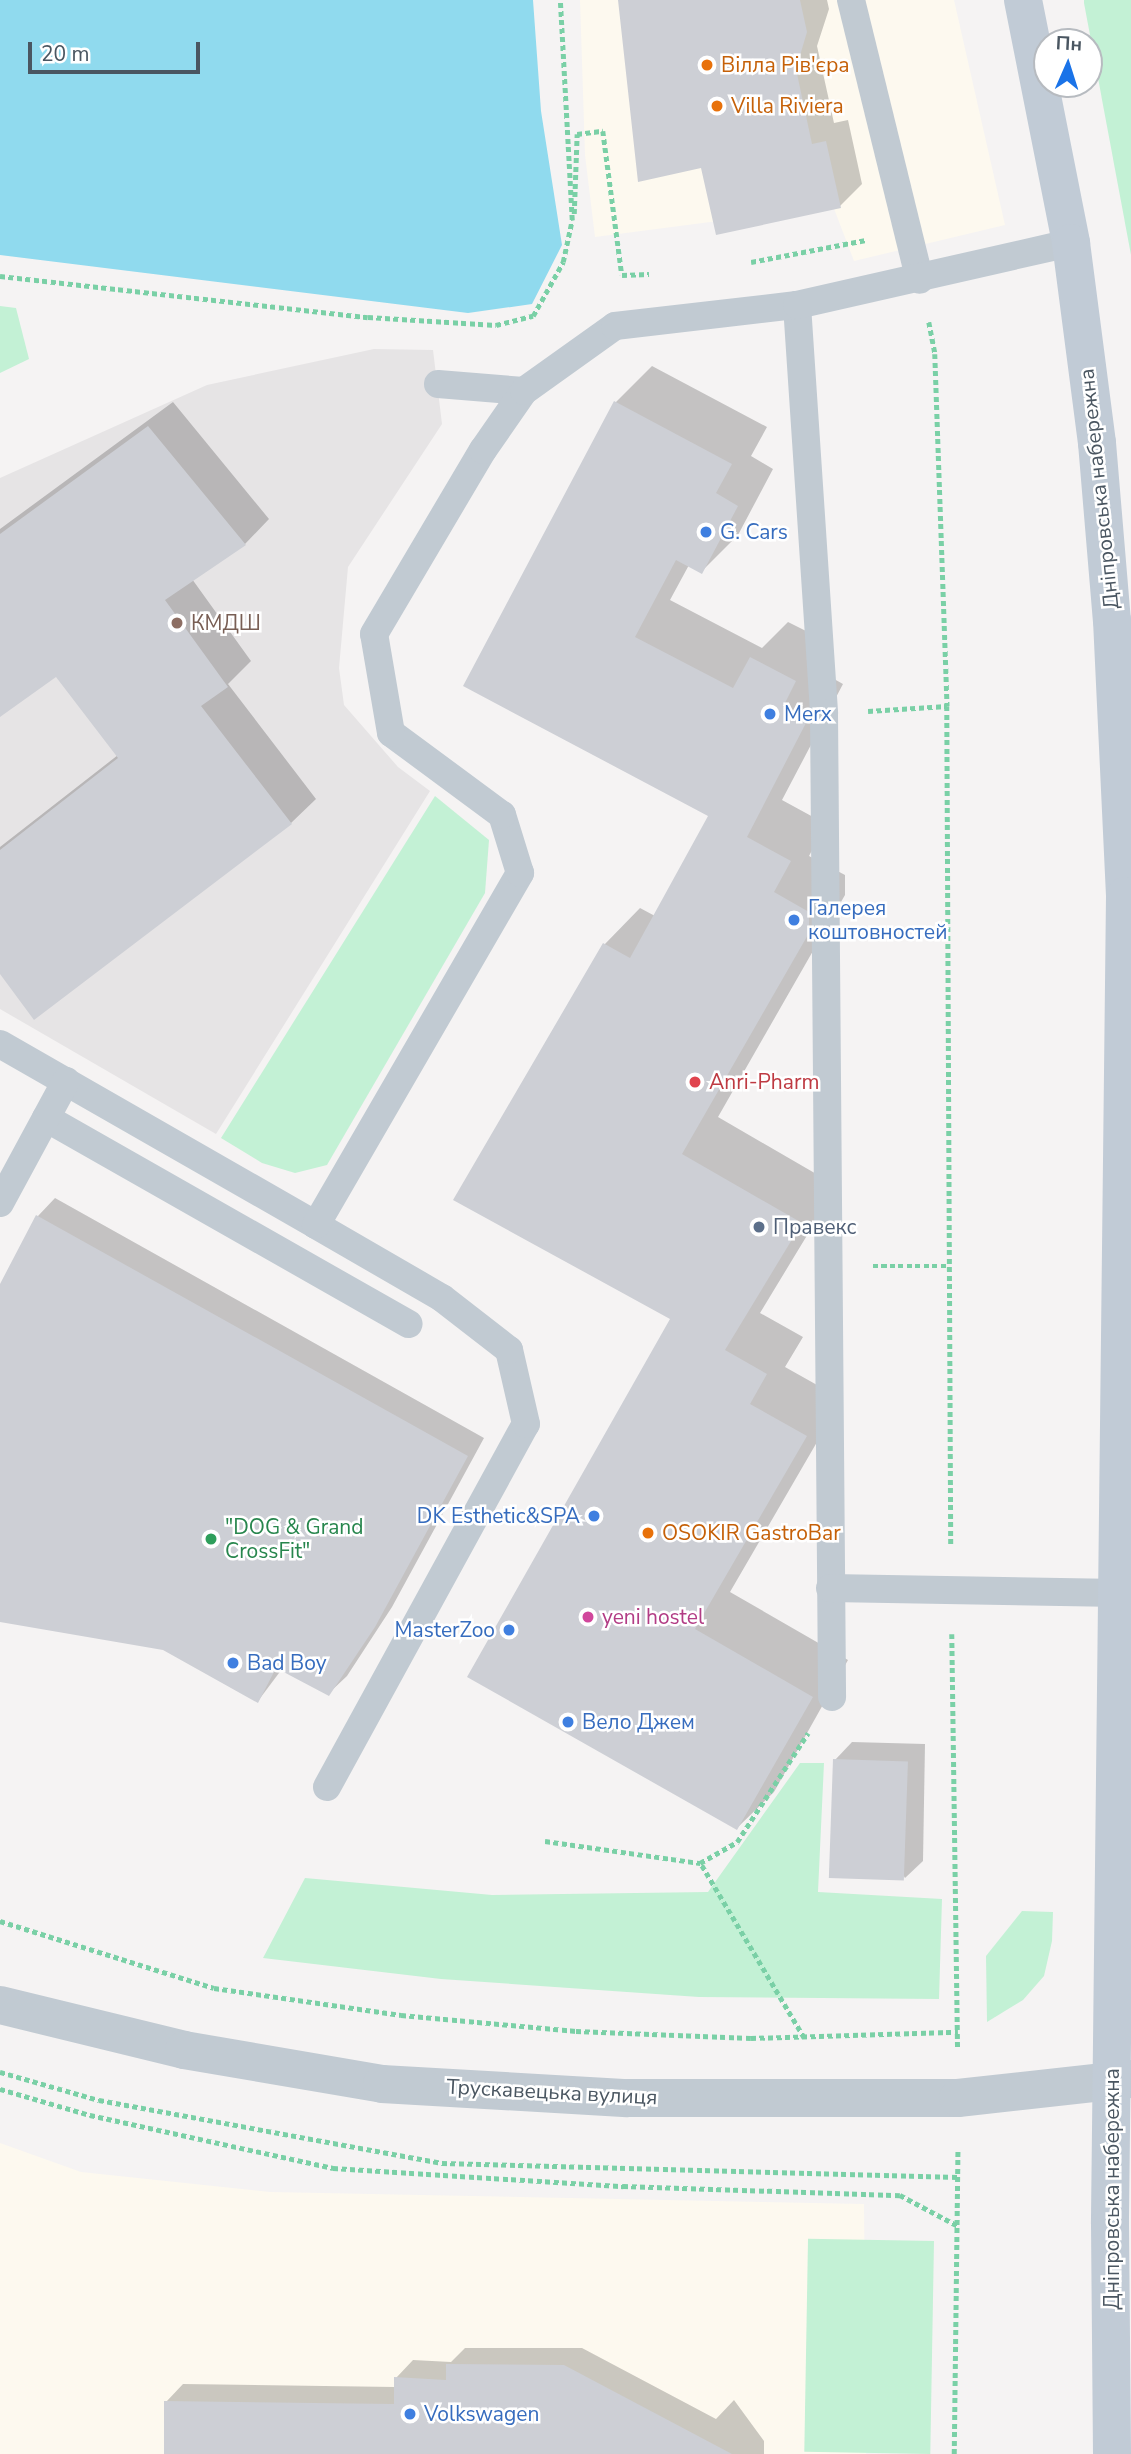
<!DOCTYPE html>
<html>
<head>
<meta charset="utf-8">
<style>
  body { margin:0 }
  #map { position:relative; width:1131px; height:2454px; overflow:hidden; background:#f5f3f3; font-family:"Nunito Sans",sans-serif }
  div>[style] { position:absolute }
  .commercial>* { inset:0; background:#fdf9ef }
  .education>* { inset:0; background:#e6e4e5 }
  .green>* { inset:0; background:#c3f1d5; transform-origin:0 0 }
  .water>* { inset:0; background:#90daee }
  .shadow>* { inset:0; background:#0003 }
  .building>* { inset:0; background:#cdcfd5; transform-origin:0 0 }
  .path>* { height:4.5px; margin-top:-2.25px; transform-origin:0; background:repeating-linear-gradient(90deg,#7ad0a6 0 5px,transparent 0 8.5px) }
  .lane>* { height:28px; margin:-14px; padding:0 14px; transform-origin:14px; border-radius:14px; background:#c1cad2 }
  .street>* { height:38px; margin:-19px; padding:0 19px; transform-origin:19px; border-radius:19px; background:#c1cad2 }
  .secondary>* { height:38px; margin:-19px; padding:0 19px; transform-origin:19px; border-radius:19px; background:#c1cbd6 }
  .dots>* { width:19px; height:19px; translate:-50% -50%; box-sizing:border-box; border:4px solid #fff; border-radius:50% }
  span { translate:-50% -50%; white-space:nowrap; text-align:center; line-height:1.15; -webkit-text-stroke:5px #fff; paint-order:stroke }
  .food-label { font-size:21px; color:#c56008 }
  .left { translate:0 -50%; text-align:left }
  .street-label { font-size:21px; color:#4a5661 }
  .shop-label { font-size:21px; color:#366cbe }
  .right { translate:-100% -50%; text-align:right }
  .education-label { font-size:21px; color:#785e54 }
  .health-label { font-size:21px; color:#be3a42 }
  .service-label { font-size:21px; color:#4e5e75 }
  .leisure-label { font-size:21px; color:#27864d }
  .hotel-label { font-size:21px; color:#b23c85 }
  .north { position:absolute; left:1033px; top:28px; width:70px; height:70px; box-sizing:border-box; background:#fff; border:2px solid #b7bbc0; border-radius:50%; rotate:3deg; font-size:19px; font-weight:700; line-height:28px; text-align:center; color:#4a5661 }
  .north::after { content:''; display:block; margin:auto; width:24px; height:32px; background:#1a73e8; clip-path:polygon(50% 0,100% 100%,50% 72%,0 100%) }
  .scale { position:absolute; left:28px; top:42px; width:172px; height:32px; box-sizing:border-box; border:4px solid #4a5661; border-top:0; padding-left:9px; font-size:21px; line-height:24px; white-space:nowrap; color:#4a5661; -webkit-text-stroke:5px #fff; paint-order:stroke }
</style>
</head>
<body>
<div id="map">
  <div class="commercial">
    <div style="clip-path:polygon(580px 0,954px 0,1005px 225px,854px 261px,833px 206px,595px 237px,585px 155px)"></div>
    <div style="clip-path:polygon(0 2143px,81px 2172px,270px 2192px,864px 2204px,866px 2454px,0 2454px)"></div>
  </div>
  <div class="education">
    <div style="clip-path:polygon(374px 349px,433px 350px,442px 424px,348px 567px,339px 668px,344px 705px,398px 767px,430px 791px,216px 1134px,0 1009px,0 478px,207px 385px)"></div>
  </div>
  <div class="green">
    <div style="clip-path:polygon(1084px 0,1131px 0,1131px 255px,1084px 3px)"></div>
    <div style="clip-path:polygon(0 306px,16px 308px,29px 359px,0 373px)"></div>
    <div style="clip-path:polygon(435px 796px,489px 840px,485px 893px,327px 1165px,295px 1173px,262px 1163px,221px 1138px)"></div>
    <div style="clip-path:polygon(800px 1763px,824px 1763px,818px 1892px,942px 1899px,939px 1999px,699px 1997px,441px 1979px,263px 1958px,305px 1878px,492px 1895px,708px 1892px)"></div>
    <div style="clip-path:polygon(1022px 1911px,1053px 1912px,1052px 1941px,1044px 1976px,1023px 2000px,987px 2022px,986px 1956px)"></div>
    <div style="left:934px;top:2241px;width:213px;height:126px;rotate:91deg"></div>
  </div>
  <div class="water">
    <div style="clip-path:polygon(0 0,533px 0,541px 111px,562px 245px,532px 304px,468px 313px,0 255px)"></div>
  </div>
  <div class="shadow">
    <div style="clip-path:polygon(620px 0,827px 0,829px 9px,817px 46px,834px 123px,848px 120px,862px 184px,840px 206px,702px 166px)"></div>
    <div style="clip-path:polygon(652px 366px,767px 427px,751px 456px,773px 469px,738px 535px,702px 571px,689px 565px,670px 600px,762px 648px,788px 622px,832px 644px,818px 670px,843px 684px,782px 800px,826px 824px,809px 856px,845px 875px,845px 895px,718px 1117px,837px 1186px,760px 1313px,803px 1337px,785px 1367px,842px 1399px,730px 1592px,848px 1660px,774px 1792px,737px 1828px,469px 1676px,673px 1319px,604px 945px,640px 908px,655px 916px,710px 815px,465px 685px,616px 402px)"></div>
    <div style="clip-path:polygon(173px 402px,269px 519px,245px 544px,192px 579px,251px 661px,228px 684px,316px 799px,291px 823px,0 971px,0 847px,118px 755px,56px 674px,0 715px,0 529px)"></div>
    <div style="clip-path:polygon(55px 1198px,484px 1438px,392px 1607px,347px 1676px,329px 1693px,282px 1669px,258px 1701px,164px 1648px,0 1620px,0 1287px,38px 1216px)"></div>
    <div style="clip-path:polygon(852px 1742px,925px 1744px,923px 1861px,905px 1878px,835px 1760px)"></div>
    <div style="clip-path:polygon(465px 2348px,582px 2348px,716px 2419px,734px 2400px,764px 2441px,764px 2454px,166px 2454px,166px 2402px,183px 2384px,396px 2387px,396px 2378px,413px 2360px,451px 2362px)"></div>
  </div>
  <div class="building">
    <div style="clip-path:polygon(618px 0,800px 0,807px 32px,796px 69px,812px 144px,826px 141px,841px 208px,716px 235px,701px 168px,638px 182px)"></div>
    <div style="clip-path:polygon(614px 401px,732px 464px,716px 493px,738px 506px,702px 574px,676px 560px,635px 637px,733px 688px,750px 657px,796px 681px,783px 707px,807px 721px,747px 837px,791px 861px,774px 892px,809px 912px,809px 933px,682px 1154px,802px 1223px,725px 1350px,767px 1374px,750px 1404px,807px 1436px,695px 1629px,813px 1697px,737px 1830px,467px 1677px,670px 1319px,453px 1200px,603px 943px,630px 958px,708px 816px,463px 686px)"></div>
    <div style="clip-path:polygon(148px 426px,246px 545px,165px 600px,228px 687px,201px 706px,292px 824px,34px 1020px,0 974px,0 850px,118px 758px,56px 677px,0 717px,0 534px)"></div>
    <div style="clip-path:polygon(36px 1215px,468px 1456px,375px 1627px,329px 1696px,276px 1668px,258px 1703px,163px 1650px,0 1622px,0 1284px)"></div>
    <div style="left:833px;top:1759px;width:75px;height:119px;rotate:2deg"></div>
    <div style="clip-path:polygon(446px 2364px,564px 2365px,732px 2454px,164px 2454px,164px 2401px,394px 2404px,394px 2377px,446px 2380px)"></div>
  </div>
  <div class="path">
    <div style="left:574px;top:214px;width:80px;rotate:-87.9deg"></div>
    <div style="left:577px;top:134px;width:26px;rotate:-7deg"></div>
    <div style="left:603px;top:131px;width:145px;rotate:82.5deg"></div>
    <div style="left:622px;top:275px;width:27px;rotate:-2deg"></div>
    <div style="left:751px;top:262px;width:117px;rotate:-10.8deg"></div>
    <div style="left:0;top:276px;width:370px;rotate:6.4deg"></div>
    <div style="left:368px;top:317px;width:128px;rotate:3.6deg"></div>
    <div style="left:496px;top:325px;width:38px;rotate:-14deg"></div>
    <div style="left:533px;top:316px;width:62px;rotate:-60.9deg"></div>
    <div style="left:563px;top:262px;width:43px;rotate:-77.9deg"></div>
    <div style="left:572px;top:220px;width:220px;rotate:-93.1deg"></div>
    <div style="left:929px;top:322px;width:33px;rotate:79deg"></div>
    <div style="left:935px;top:354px;width:352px;rotate:88deg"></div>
    <div style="left:947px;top:706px;width:839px;rotate:89.73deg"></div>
    <div style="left:868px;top:711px;width:79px;rotate:-3.6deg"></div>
    <div style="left:873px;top:1266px;width:76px"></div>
    <div style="left:952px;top:1634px;width:415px;rotate:89.2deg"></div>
    <div style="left:545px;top:1841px;width:157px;rotate:8.1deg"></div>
    <div style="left:0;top:1921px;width:224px;rotate:17.4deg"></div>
    <div style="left:214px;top:1988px;width:189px;rotate:8.2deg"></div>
    <div style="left:401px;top:2015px;width:176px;rotate:5.2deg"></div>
    <div style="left:576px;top:2031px;width:175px;rotate:2.3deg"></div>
    <div style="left:751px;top:2038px;width:207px;rotate:-1.7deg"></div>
    <div style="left:804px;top:2038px;width:204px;rotate:-120.7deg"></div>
    <div style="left:700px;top:1863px;width:43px;rotate:-29.6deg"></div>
    <div style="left:737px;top:1842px;width:130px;rotate:-56.9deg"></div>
    <div style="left:0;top:2072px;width:103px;rotate:15.8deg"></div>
    <div style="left:99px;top:2100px;width:349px;rotate:10.4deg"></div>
    <div style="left:442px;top:2163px;width:516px;rotate:1.55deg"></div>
    <div style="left:0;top:2089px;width:94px;rotate:16.1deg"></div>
    <div style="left:90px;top:2115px;width:249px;rotate:12.3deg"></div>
    <div style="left:333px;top:2168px;width:291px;rotate:3.6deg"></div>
    <div style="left:623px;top:2186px;width:277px;rotate:1.9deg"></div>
    <div style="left:900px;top:2195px;width:66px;rotate:28.1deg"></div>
    <div style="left:954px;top:2454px;width:306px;rotate:-89.3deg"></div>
  </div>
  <div class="lane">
    <div style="left:851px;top:0;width:288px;rotate:76.2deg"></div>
    <div style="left:797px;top:305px;width:409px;rotate:86.2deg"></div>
    <div style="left:824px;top:713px;width:984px;rotate:89.53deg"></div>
    <div style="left:438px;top:384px;width:86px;rotate:4.7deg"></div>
    <div style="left:0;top:1044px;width:364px;rotate:29.8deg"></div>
    <div style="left:46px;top:1118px;width:417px;rotate:29.6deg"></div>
    <div style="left:0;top:1203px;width:139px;rotate:-61.6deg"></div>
    <div style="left:830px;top:1588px;width:290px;rotate:1deg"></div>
    <div style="left:327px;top:1787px;width:414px;rotate:-61.3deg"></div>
    <div style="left:526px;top:1424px;width:76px;rotate:-102.9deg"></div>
    <div style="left:509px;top:1350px;width:85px;rotate:-142.2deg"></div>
    <div style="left:442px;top:1298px;width:146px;rotate:-149.9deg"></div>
    <div style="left:316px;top:1225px;width:407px;rotate:-59.9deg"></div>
    <div style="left:520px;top:873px;width:61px;rotate:-107.2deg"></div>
    <div style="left:502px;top:815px;width:138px;rotate:-143.5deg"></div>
    <div style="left:391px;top:733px;width:100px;rotate:-99.7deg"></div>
    <div style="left:374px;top:634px;width:214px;rotate:-59.4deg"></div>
    <div style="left:483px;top:450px;width:72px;rotate:-55.2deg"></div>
    <div style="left:524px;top:391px;width:112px;rotate:-35.5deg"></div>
    <div style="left:615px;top:326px;width:183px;rotate:-6.6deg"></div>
    <div style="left:797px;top:305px;width:281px;rotate:-12.8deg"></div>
  </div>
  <div class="street">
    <div style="left:0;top:2005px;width:189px;rotate:13.7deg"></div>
    <div style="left:184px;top:2050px;width:201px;rotate:9.7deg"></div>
    <div style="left:382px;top:2084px;width:246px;rotate:3.3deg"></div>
    <div style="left:628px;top:2098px;width:330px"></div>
    <div style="left:958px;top:2098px;width:174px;rotate:-6.3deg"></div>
  </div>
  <div class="secondary">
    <div style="left:1023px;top:0;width:248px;rotate:78.8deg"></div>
    <div style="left:1071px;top:243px;width:202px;rotate:82.6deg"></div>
    <div style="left:1097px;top:443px;width:178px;rotate:85.2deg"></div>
    <div style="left:1112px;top:620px;width:276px;rotate:87.3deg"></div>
    <div style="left:1125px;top:896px;width:1328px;rotate:90.65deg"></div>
    <div style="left:1110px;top:2224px;width:230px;rotate:89.5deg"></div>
  </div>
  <div class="dots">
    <div style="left:707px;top:65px;background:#e8710a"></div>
    <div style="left:717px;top:106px;background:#e8710a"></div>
    <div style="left:706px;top:532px;background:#3f7fe0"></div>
    <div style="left:177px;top:623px;background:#8d6e63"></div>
    <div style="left:770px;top:714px;background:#3f7fe0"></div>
    <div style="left:794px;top:920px;background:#3f7fe0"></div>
    <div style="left:695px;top:1082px;background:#e0444e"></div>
    <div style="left:759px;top:1227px;background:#5c6f8a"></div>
    <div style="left:594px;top:1516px;background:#3f7fe0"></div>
    <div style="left:648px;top:1533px;background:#e8710a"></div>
    <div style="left:211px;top:1539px;background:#2e9e5b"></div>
    <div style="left:588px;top:1617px;background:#d1479c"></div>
    <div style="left:509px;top:1630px;background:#3f7fe0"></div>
    <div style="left:233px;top:1663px;background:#3f7fe0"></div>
    <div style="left:568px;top:1722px;background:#3f7fe0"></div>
    <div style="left:410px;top:2414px;background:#3f7fe0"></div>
  </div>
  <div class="food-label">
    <span class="left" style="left:721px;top:65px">Вілла Рів'єра</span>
    <span class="left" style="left:731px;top:106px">Villa Riviera</span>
    <span class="left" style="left:662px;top:1533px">OSOKIR GastroBar</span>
  </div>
  <div class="street-label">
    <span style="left:1099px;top:489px;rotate:-96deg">Дніпровська набережна</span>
    <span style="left:552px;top:2092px;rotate:3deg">Трускавецька вулиця</span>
    <span style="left:1112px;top:2189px;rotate:-90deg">Дніпровська набережна</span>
  </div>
  <div class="shop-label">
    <span class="left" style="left:720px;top:532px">G. Cars</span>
    <span class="left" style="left:784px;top:714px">Merx</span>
    <span class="left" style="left:808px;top:920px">Галерея<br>коштовностей</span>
    <span class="right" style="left:580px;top:1516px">DK Esthetic&amp;SPA</span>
    <span class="right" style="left:495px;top:1630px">MasterZoo</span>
    <span class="left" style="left:247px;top:1663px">Bad Boy</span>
    <span class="left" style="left:582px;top:1722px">Вело Джем</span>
    <span class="left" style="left:424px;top:2414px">Volkswagen</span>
  </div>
  <div class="education-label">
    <span class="left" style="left:191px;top:623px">КМДШ</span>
  </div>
  <div class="health-label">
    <span class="left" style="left:709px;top:1082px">Anri-Pharm</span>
  </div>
  <div class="service-label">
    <span class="left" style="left:773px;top:1227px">Правекс</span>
  </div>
  <div class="leisure-label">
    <span class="left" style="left:225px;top:1539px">"DOG &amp; Grand<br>CrossFit"</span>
  </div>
  <div class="hotel-label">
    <span class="left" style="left:602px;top:1617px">yeni hostel</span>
  </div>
  <div class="north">Пн</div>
  <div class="scale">20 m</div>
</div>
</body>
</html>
